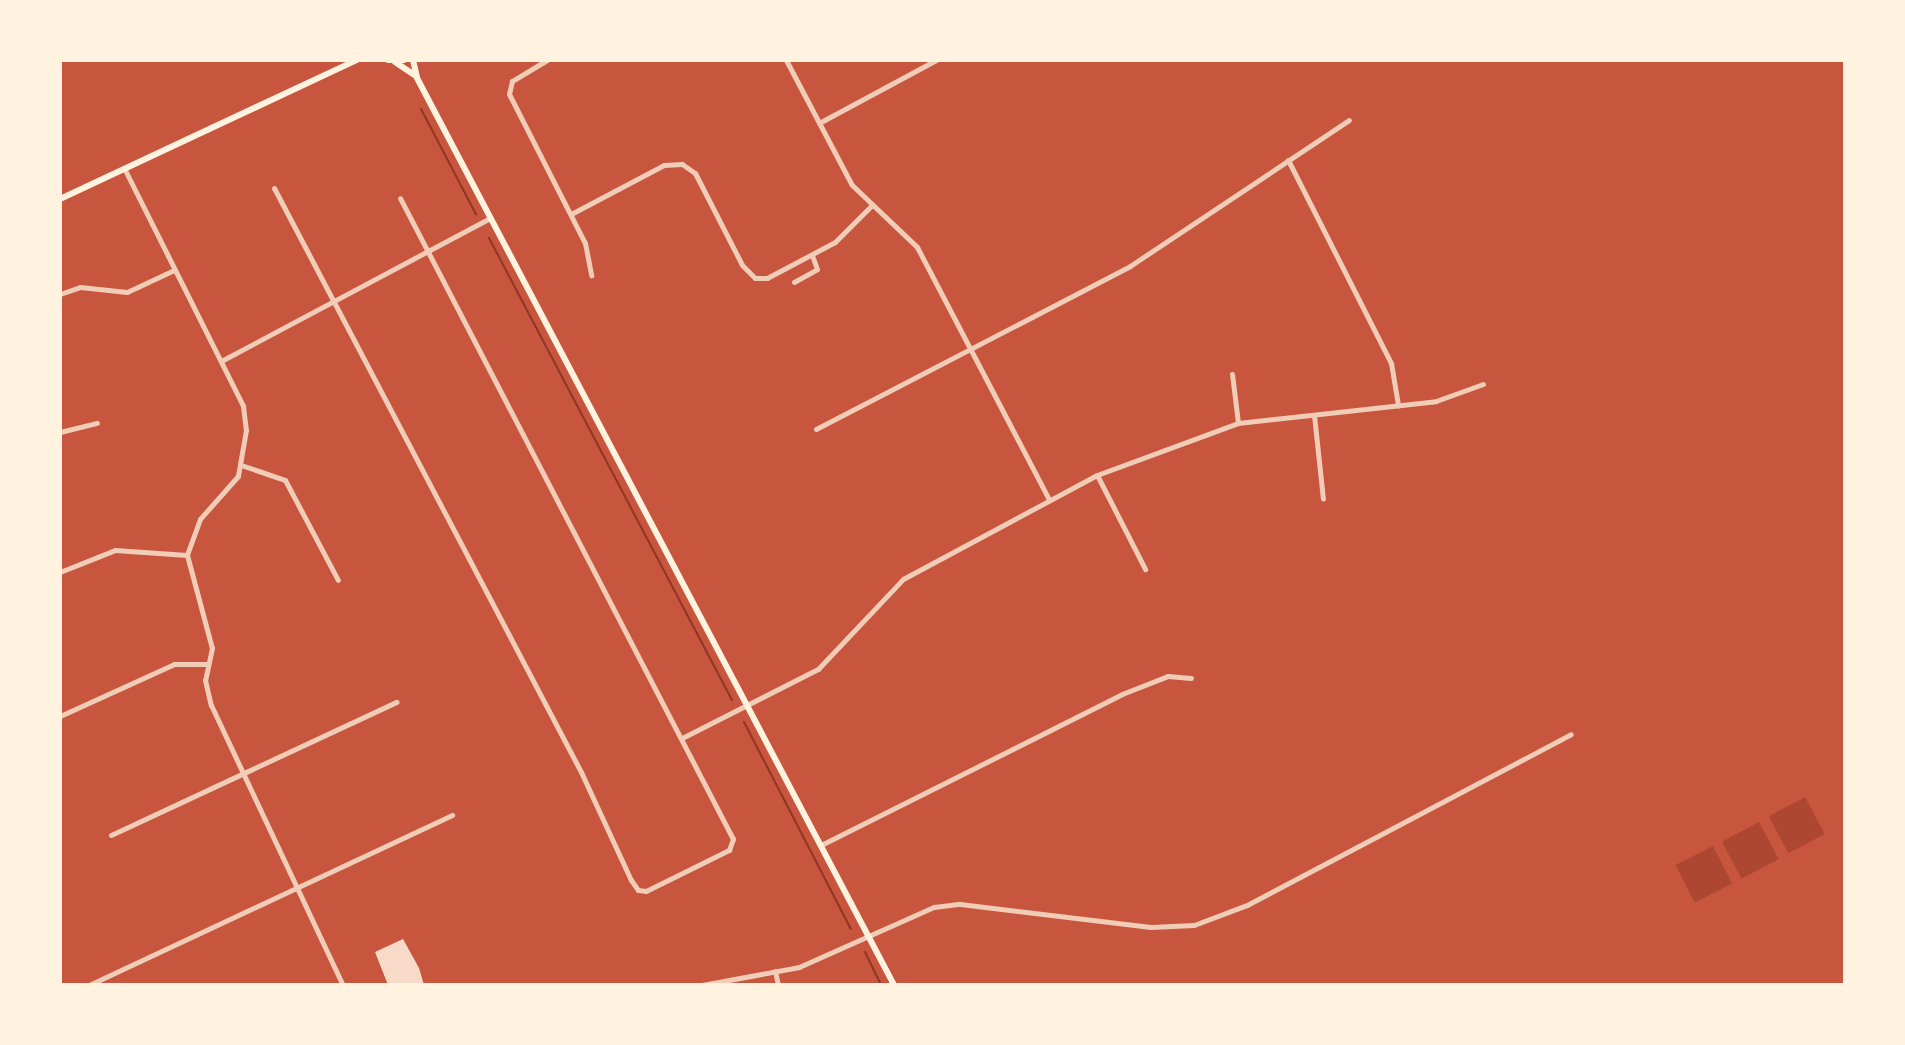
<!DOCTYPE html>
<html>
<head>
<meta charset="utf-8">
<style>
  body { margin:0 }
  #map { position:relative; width:1905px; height:1045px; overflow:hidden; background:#c8553d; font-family:"Titillium Web",sans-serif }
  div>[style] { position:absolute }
  .green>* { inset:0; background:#ae4732; transform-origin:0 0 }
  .stream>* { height:2px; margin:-1px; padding:0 1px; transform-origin:1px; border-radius:1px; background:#8f3625 }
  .building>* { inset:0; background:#f7dbc8 }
  .minor>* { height:5px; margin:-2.5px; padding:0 2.5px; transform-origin:2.5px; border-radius:2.5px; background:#f1ccb7 }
  .secondary>* { height:6px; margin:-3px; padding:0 3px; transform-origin:3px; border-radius:3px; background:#fff3e0 }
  span { translate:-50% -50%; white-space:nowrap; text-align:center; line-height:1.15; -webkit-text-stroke:6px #fff3e0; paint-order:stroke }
  .frame { position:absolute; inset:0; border:62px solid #fff3e0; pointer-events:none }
</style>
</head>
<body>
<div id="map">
  <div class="green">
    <div style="left:1805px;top:797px;width:42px;height:41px;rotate:62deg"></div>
    <div style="left:1759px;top:822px;width:42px;height:42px;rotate:62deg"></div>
    <div style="left:1713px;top:846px;width:42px;height:42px;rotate:63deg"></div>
  </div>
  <div class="stream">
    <div style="left:421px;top:109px;width:119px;rotate:62.4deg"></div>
    <div style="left:489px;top:238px;width:522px;rotate:62.26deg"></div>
    <div style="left:744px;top:722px;width:233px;rotate:62.7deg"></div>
    <div style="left:865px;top:952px;width:37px;rotate:64deg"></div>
  </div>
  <div class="building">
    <div style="clip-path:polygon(403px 939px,419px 968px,424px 985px,388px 985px,375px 952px)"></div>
  </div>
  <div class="minor">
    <div style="left:547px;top:60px;width:41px;rotate:149deg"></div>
    <div style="left:512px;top:81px;width:13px;rotate:103deg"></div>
    <div style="left:509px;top:94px;width:167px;rotate:63deg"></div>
    <div style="left:585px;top:243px;width:33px;rotate:79deg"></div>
    <div style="left:786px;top:60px;width:141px;rotate:62.2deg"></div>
    <div style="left:852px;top:185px;width:90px;rotate:43.6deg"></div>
    <div style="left:917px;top:247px;width:284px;rotate:62.4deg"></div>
    <div style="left:819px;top:123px;width:133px;rotate:-28.3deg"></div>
    <div style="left:1288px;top:160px;width:228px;rotate:63.1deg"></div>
    <div style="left:1391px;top:363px;width:43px;rotate:80.5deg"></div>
    <div style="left:125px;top:170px;width:264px;rotate:63.4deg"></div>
    <div style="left:243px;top:406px;width:24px;rotate:83deg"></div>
    <div style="left:246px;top:430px;width:47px;rotate:99.9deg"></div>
    <div style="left:238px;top:476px;width:57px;rotate:131.5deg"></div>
    <div style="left:200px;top:519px;width:38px;rotate:110deg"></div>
    <div style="left:187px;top:555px;width:96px;rotate:75deg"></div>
    <div style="left:212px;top:648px;width:33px;rotate:102deg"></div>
    <div style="left:205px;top:680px;width:26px;rotate:77deg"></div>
    <div style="left:211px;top:705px;width:310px;rotate:64.8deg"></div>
    <div style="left:274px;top:188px;width:660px;rotate:62.27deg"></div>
    <div style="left:581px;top:772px;width:119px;rotate:65.2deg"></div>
    <div style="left:631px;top:880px;width:12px;rotate:55deg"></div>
    <div style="left:638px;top:890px;width:8px;rotate:7deg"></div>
    <div style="left:646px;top:891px;width:93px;rotate:-26.3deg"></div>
    <div style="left:729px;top:850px;width:12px;rotate:-70deg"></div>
    <div style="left:733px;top:839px;width:722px;rotate:-117.45deg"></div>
    <div style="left:571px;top:214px;width:105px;rotate:-27.8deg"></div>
    <div style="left:664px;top:165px;width:18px;rotate:-3deg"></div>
    <div style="left:682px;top:164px;width:16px;rotate:35deg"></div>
    <div style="left:695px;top:173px;width:103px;rotate:62.9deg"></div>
    <div style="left:742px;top:265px;width:18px;rotate:45deg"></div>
    <div style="left:755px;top:278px;width:12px"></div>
    <div style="left:767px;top:278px;width:77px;rotate:-27.9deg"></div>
    <div style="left:835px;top:242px;width:52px;rotate:-45deg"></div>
    <div style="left:794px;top:282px;width:26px;rotate:-29deg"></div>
    <div style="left:817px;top:269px;width:15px;rotate:-110deg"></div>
    <div style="left:60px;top:294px;width:21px;rotate:-19deg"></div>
    <div style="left:80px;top:287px;width:47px;rotate:6.1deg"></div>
    <div style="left:127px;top:292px;width:52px;rotate:-25.1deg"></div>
    <div style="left:223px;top:360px;width:302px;rotate:-28deg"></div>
    <div style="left:1232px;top:374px;width:49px;rotate:83deg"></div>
    <div style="left:1314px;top:415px;width:84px;rotate:83.9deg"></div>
    <div style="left:816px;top:429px;width:354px;rotate:-27.4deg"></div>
    <div style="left:1130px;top:266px;width:263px;rotate:-33.7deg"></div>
    <div style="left:60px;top:432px;width:38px;rotate:-14deg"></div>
    <div style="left:241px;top:465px;width:46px;rotate:18.8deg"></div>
    <div style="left:285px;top:480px;width:113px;rotate:62.1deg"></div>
    <div style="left:1097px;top:475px;width:106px;rotate:62.9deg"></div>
    <div style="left:60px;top:572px;width:59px;rotate:-21.8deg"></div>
    <div style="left:115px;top:550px;width:72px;rotate:4deg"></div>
    <div style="left:60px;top:716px;width:125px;rotate:-24.5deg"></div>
    <div style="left:174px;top:664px;width:34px"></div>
    <div style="left:682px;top:738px;width:153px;rotate:-26.9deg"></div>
    <div style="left:818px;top:669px;width:124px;rotate:-46.6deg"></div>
    <div style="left:903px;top:579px;width:220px;rotate:-28.2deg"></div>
    <div style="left:1097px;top:475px;width:150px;rotate:-20.2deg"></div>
    <div style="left:1238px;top:423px;width:199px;rotate:-6.3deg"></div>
    <div style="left:1436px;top:401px;width:50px;rotate:-19.9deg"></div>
    <div style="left:111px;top:835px;width:315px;rotate:-25deg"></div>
    <div style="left:821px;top:845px;width:337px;rotate:-26.6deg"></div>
    <div style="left:1122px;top:694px;width:49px;rotate:-21.4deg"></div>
    <div style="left:1168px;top:676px;width:23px;rotate:5deg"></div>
    <div style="left:775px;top:971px;width:14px;rotate:78deg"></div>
    <div style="left:89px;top:985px;width:401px;rotate:-25.1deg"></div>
    <div style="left:702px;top:985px;width:99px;rotate:-10.5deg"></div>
    <div style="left:799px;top:967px;width:148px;rotate:-24deg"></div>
    <div style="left:934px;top:907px;width:26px;rotate:-7deg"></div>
    <div style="left:960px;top:904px;width:192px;rotate:6.9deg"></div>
    <div style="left:1151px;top:927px;width:43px;rotate:-2.7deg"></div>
    <div style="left:1194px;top:925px;width:57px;rotate:-20.7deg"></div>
    <div style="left:1247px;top:905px;width:366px;rotate:-27.8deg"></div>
  </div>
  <div class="secondary">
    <div style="left:388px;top:60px;width:16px"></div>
    <div style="left:413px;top:60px;width:18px;rotate:77deg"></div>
    <div style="left:417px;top:78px;width:1025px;rotate:62.26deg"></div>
    <div style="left:395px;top:62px;width:23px;rotate:34deg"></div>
    <div style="left:60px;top:199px;width:328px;rotate:-25.1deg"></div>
  </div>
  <div class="frame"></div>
</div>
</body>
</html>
